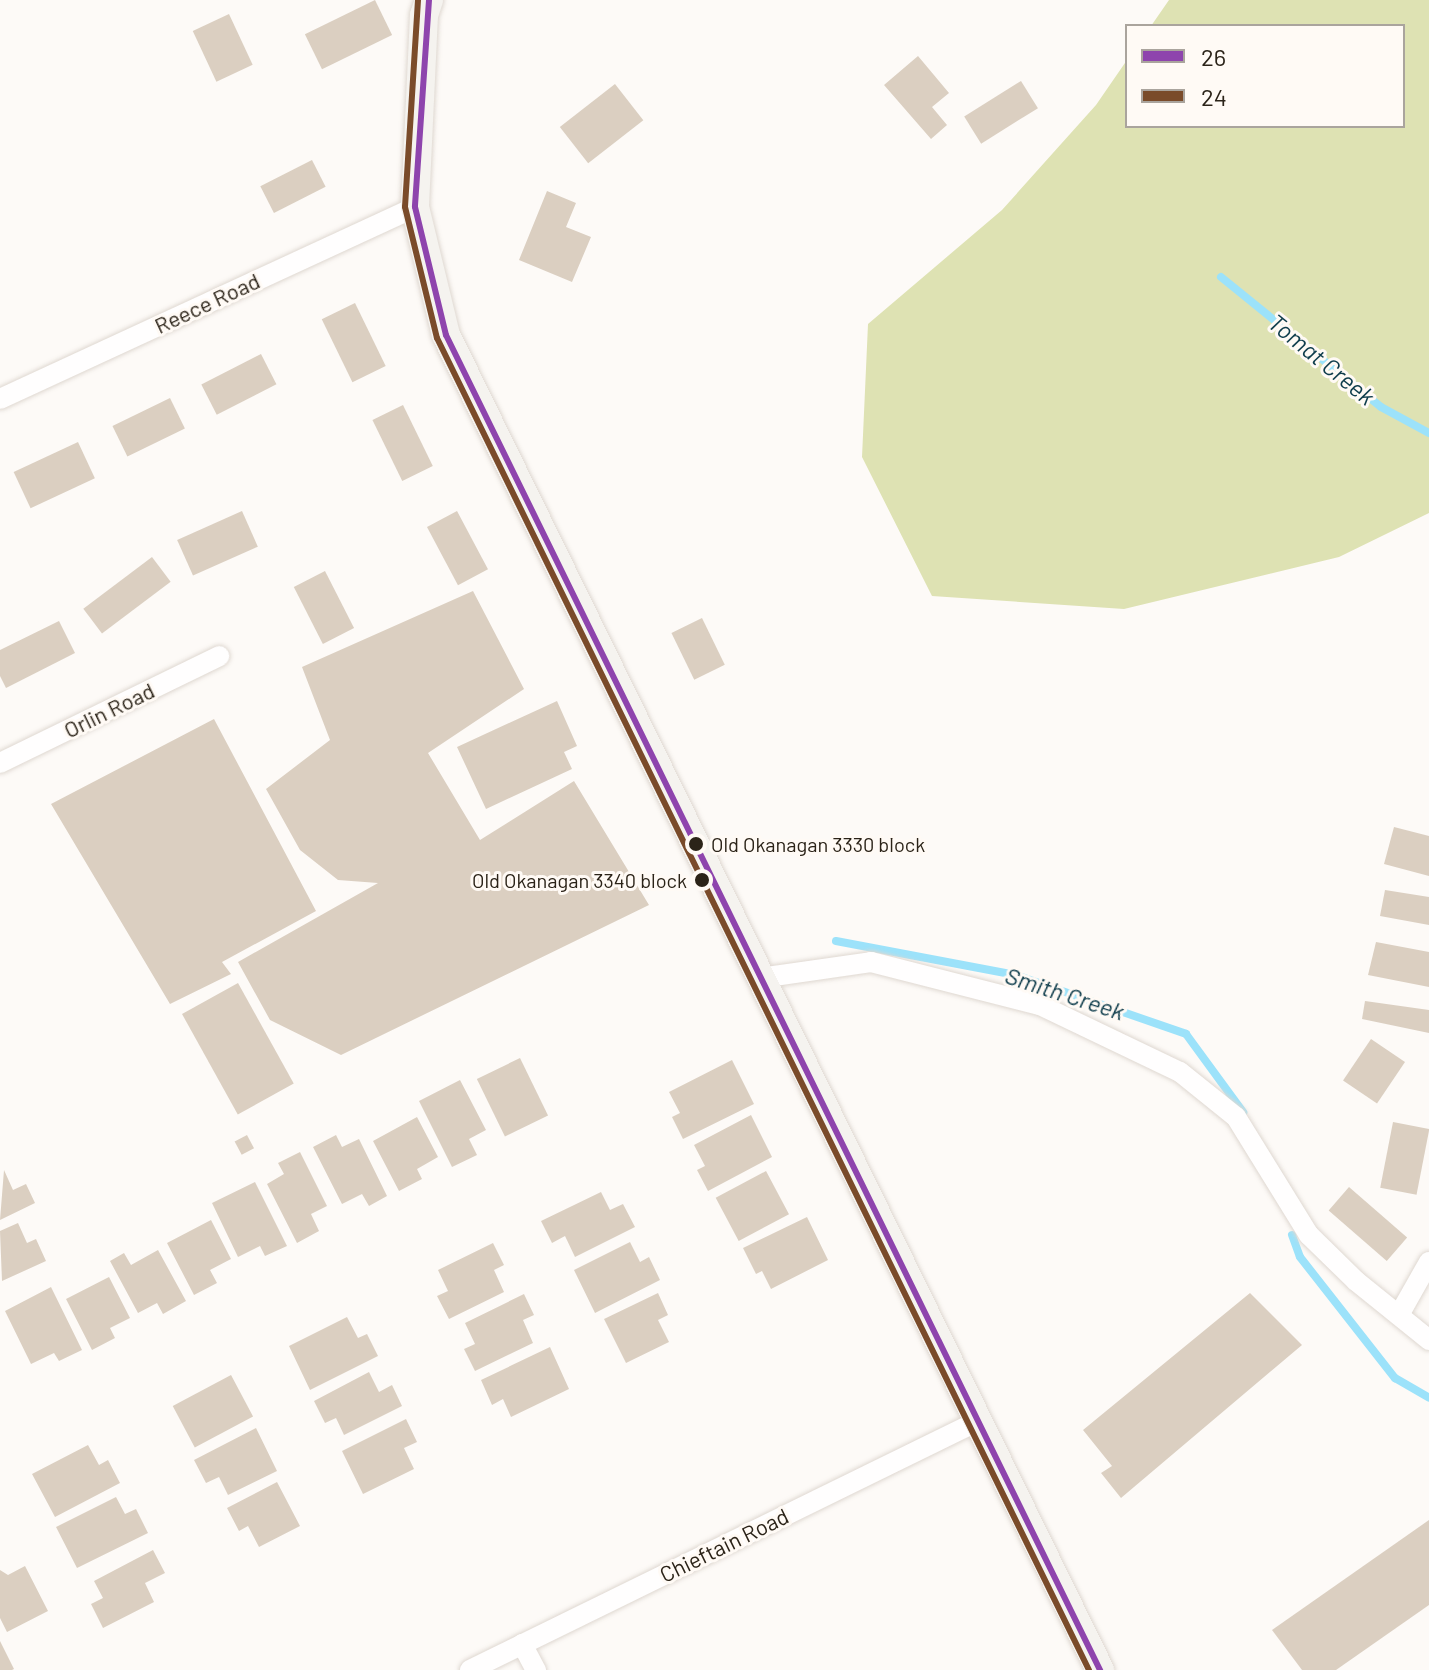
<!DOCTYPE html>
<html>
<head>
<meta charset="utf-8">
<style>
  body { margin:0 }
  #map { position:relative; width:1429px; height:1670px; overflow:hidden; background:#fdfaf7; font-family:Barlow,sans-serif }
  div>[style] { position:absolute }
  .forest>* { inset:0; background:#dee2b3 }
  .stream>* { height:8px; margin:-4px; padding:0 4px; transform-origin:4px; border-radius:4px; background:#9ce2fa }
  .building>* { inset:0; background:#dbcfc1; transform-origin:0 0 }
  .roads { filter:drop-shadow(0 0 2px #dfd8d1) drop-shadow(0 0 2px #dfd8d1) }
  .street>* { height:20px; margin:-10px; padding:0 10px; transform-origin:10px; border-radius:10px; background:#fffefe }
  .secondary>* { height:28px; margin:-14px; padding:0 14px; transform-origin:14px; border-radius:14px; background:#f5f3ef }
  .bus-1>* { height:6px; margin:-3px; padding:0 3px; transform-origin:3px; border-radius:3px; background:#8e44ad }
  .bus-2>* { height:6px; margin:-3px; padding:0 3px; transform-origin:3px; border-radius:3px; background:#7a4b2a }
  .dots>* { width:22px; height:22px; translate:-50% -50%; box-sizing:border-box; border:4px solid #fffaf5; border-radius:50% }
  span { translate:-50% -50%; white-space:nowrap; text-align:center; line-height:1.15; -webkit-text-stroke:6px #fffaf5; paint-order:stroke }
  .bus-label { font-size:20px; color:#2b2318 }
  .left { translate:0 -50%; text-align:left }
  .right { translate:-100% -50%; text-align:right }
  .street-label { font-size:22px; color:#2b2318 }
  .water-label { font-size:24px; color:#0f3d4c; font-style:italic }
  .legend { position:absolute; left:1125px; top:24px; width:280px; height:104px; box-sizing:border-box; background:#fffaf5; border:2px solid #aaa49d; margin:0; padding:10px 14px; list-style:none; font-size:24px; color:#2b2318 }
  .legend li { display:flex; align-items:center; gap:16px; height:40px }
  .legend b { width:40px; border:2px solid #aaa49d }
</style>
</head>
<body>
<div id="map">
  <div class="forest">
    <div style="clip-path:polygon(1169px 0,1429px 0,1429px 513px,1339px 557px,1124px 609px,932px 596px,862px 457px,868px 324px,1002px 210px,1096px 105px,1127px 60px,1127px 126px,1403px 126px,1403px 26px,1151px 26px)"></div>
  </div>
  <div class="stream">
    <div style="left:1221px;top:277px;width:206px;rotate:39.1deg"></div>
    <div style="left:1381px;top:407px;width:55px;rotate:28.4deg"></div>
    <div style="left:836px;top:941px;width:183px;rotate:10.7deg"></div>
    <div style="left:1016px;top:975px;width:180px;rotate:19.1deg"></div>
    <div style="left:1186px;top:1034px;width:97px;rotate:53.8deg"></div>
    <div style="left:1292px;top:1235px;width:23px;rotate:70deg"></div>
    <div style="left:1300px;top:1257px;width:154px;rotate:51.9deg"></div>
    <div style="left:1395px;top:1378px;width:39px;rotate:30deg"></div>
  </div>
  <div class="building">
    <div style="left:375px;top:0;width:39px;height:78px;rotate:64deg"></div>
    <div style="left:229px;top:14px;width:56px;height:40px;rotate:65deg"></div>
    <div style="clip-path:polygon(918px 56px,949px 93px,932px 107px,947px 125px,931px 139px,884px 85px)"></div>
    <div style="left:1021px;top:81px;width:32px;height:67px;rotate:58deg"></div>
    <div style="left:615px;top:84px;width:46px;height:70px;rotate:52deg"></div>
    <div style="left:312px;top:160px;width:30px;height:58px;rotate:63deg"></div>
    <div style="clip-path:polygon(547px 191px,576px 203px,566px 227px,591px 237px,572px 282px,519px 260px)"></div>
    <div style="left:355px;top:303px;width:70px;height:37px;rotate:64deg"></div>
    <div style="left:261px;top:354px;width:34px;height:67px;rotate:63deg"></div>
    <div style="left:170px;top:398px;width:34px;height:64px;rotate:64deg"></div>
    <div style="left:403px;top:405px;width:68px;height:34px;rotate:64deg"></div>
    <div style="left:78px;top:442px;width:40px;height:71px;rotate:65deg"></div>
    <div style="left:242px;top:511px;width:39px;height:71px;rotate:66deg"></div>
    <div style="left:457px;top:511px;width:66px;height:34px;rotate:62deg"></div>
    <div style="left:152px;top:557px;width:31px;height:86px;rotate:53deg"></div>
    <div style="left:325px;top:571px;width:64px;height:35px;rotate:63deg"></div>
    <div style="clip-path:polygon(473px 591px,524px 689px,428px 753px,480px 840px,574px 781px,649px 905px,341px 1055px,270px 1020px,238px 962px,378px 883px,338px 880px,300px 850px,266px 789px,330px 740px,302px 667px)"></div>
    <div style="left:702px;top:618px;width:52px;height:34px;rotate:64deg"></div>
    <div style="clip-path:polygon(59px 621px,75px 653px,6px 688px,0 676px,0 650px)"></div>
    <div style="clip-path:polygon(557px 701px,577px 746px,564px 752px,572px 769px,486px 809px,457px 747px)"></div>
    <div style="clip-path:polygon(214px 719px,316px 911px,222px 962px,231px 974px,170px 1004px,51px 804px)"></div>
    <div style="clip-path:polygon(1394px 827px,1429px 836px,1429px 876px,1384px 864px)"></div>
    <div style="clip-path:polygon(1385px 890px,1429px 897px,1429px 925px,1380px 916px)"></div>
    <div style="clip-path:polygon(1376px 942px,1429px 952px,1429px 987px,1368px 975px)"></div>
    <div style="left:238px;top:983px;width:115px;height:64px;rotate:61deg"></div>
    <div style="clip-path:polygon(1365px 1001px,1429px 1010px,1429px 1033px,1362px 1019px)"></div>
    <div style="left:1371px;top:1039px;width:41px;height:50px;rotate:34deg"></div>
    <div style="left:520px;top:1058px;width:64px;height:48px;rotate:64deg"></div>
    <div style="clip-path:polygon(732px 1060px,754px 1104px,683px 1139px,672px 1117px,680px 1113px,669px 1092px)"></div>
    <div style="clip-path:polygon(460px 1080px,486px 1130px,469px 1139px,477px 1155px,452px 1167px,419px 1101px)"></div>
    <div style="clip-path:polygon(751px 1115px,772px 1157px,708px 1191px,697px 1170px,705px 1166px,694px 1145px)"></div>
    <div style="clip-path:polygon(417px 1117px,438px 1157px,417px 1169px,422px 1179px,399px 1191px,373px 1141px)"></div>
    <div style="left:1393px;top:1122px;width:37px;height:67px;rotate:11deg"></div>
    <div style="left:247px;top:1135px;width:15px;height:14px;rotate:62deg"></div>
    <div style="clip-path:polygon(336px 1135px,342px 1147px,359px 1139px,387px 1196px,369px 1206px,362px 1194px,342px 1204px,313px 1147px)"></div>
    <div style="clip-path:polygon(300px 1152px,327px 1206px,311px 1214px,319px 1231px,297px 1243px,267px 1184px,284px 1174px,278px 1163px)"></div>
    <div style="clip-path:polygon(4px 1170px,13px 1190px,26px 1184px,35px 1203px,0 1220px)"></div>
    <div style="left:766px;top:1171px;width:49px;height:57px;rotate:62deg"></div>
    <div style="clip-path:polygon(255px 1182px,287px 1246px,265px 1256px,260px 1246px,238px 1257px,212px 1203px)"></div>
    <div style="left:1349px;top:1187px;width:77px;height:31px;rotate:41deg"></div>
    <div style="clip-path:polygon(601px 1192px,610px 1210px,623px 1204px,635px 1227px,575px 1257px,565px 1236px,552px 1243px,541px 1221px)"></div>
    <div style="clip-path:polygon(807px 1217px,828px 1260px,771px 1289px,762px 1271px,756px 1274px,743px 1248px)"></div>
    <div style="clip-path:polygon(211px 1220px,231px 1259px,210px 1270px,217px 1283px,194px 1295px,167px 1243px)"></div>
    <div style="clip-path:polygon(18px 1223px,27px 1243px,36px 1239px,46px 1261px,2px 1281px,0 1231px)"></div>
    <div style="clip-path:polygon(630px 1242px,640px 1262px,649px 1257px,660px 1280px,595px 1313px,574px 1270px)"></div>
    <div style="clip-path:polygon(493px 1243px,504px 1265px,494px 1270px,504px 1292px,449px 1319px,437px 1296px,448px 1291px,438px 1270px)"></div>
    <div style="clip-path:polygon(158px 1250px,186px 1301px,163px 1314px,157px 1303px,138px 1313px,110px 1261px,124px 1253px,131px 1265px)"></div>
    <div style="clip-path:polygon(109px 1277px,130px 1318px,110px 1328px,115px 1338px,92px 1350px,66px 1299px)"></div>
    <div style="clip-path:polygon(51px 1287px,82px 1350px,59px 1361px,54px 1353px,31px 1364px,5px 1311px)"></div>
    <div style="clip-path:polygon(658px 1293px,668px 1315px,658px 1320px,669px 1342px,626px 1363px,604px 1319px)"></div>
    <div style="clip-path:polygon(1250px 1293px,1302px 1345px,1121px 1498px,1101px 1473px,1112px 1466px,1083px 1430px)"></div>
    <div style="clip-path:polygon(524px 1294px,534px 1315px,523px 1320px,533px 1343px,475px 1371px,464px 1349px,475px 1344px,465px 1323px)"></div>
    <div style="clip-path:polygon(347px 1317px,358px 1338px,367px 1334px,378px 1356px,310px 1390px,289px 1346px)"></div>
    <div style="clip-path:polygon(550px 1347px,569px 1389px,511px 1417px,503px 1399px,492px 1405px,481px 1380px)"></div>
    <div style="clip-path:polygon(369px 1372px,379px 1392px,392px 1385px,402px 1406px,344px 1435px,336px 1418px,325px 1423px,314px 1401px)"></div>
    <div style="left:231px;top:1375px;width:47px;height:66px;rotate:62deg"></div>
    <div style="clip-path:polygon(406px 1419px,417px 1442px,404px 1448px,414px 1469px,363px 1494px,342px 1451px)"></div>
    <div style="clip-path:polygon(256px 1428px,277px 1471px,228px 1495px,219px 1477px,206px 1483px,194px 1460px)"></div>
    <div style="clip-path:polygon(88px 1445px,99px 1465px,108px 1460px,120px 1483px,55px 1517px,32px 1474px)"></div>
    <div style="clip-path:polygon(277px 1482px,300px 1526px,259px 1547px,248px 1526px,239px 1531px,227px 1508px)"></div>
    <div style="clip-path:polygon(116px 1497px,125px 1514px,136px 1509px,148px 1533px,77px 1568px,56px 1527px)"></div>
    <div style="clip-path:polygon(1429px 1520px,1429px 1605px,1336px 1670px,1302px 1670px,1272px 1630px)"></div>
    <div style="clip-path:polygon(153px 1550px,165px 1573px,145px 1583px,154px 1602px,103px 1628px,91px 1604px,103px 1598px,94px 1581px)"></div>
    <div style="clip-path:polygon(25px 1566px,48px 1611px,7px 1632px,0 1618px,0 1570px,8px 1575px)"></div>
    <div style="clip-path:polygon(0 1641px,14px 1669px,12px 1670px,0 1670px)"></div>
  </div>
  <div class="roads">
    <div class="street">
      <div style="left:0;top:399px;width:457px;rotate:-24.8deg"></div>
      <div style="left:0;top:763px;width:244px;rotate:-26deg"></div>
      <div style="left:760px;top:978px;width:112px;rotate:-8.2deg"></div>
      <div style="left:871px;top:962px;width:174px;rotate:14.3deg"></div>
      <div style="left:1040px;top:1005px;width:155px;rotate:25.6deg"></div>
      <div style="left:1180px;top:1072px;width:72px;rotate:38.8deg"></div>
      <div style="left:1236px;top:1117px;width:139px;rotate:58.3deg"></div>
      <div style="left:1309px;top:1235px;width:66px;rotate:44.4deg"></div>
      <div style="left:1356px;top:1281px;width:94px;rotate:38.9deg"></div>
      <div style="left:1399px;top:1315px;width:61px;rotate:-60.5deg"></div>
      <div style="left:522px;top:1644px;width:30px;rotate:62deg"></div>
      <div style="left:470px;top:1670px;width:566px;rotate:-26.11deg"></div>
    </div>
    <div class="secondary">
      <div style="left:429px;top:0;width:16px;rotate:108deg"></div>
      <div style="left:424px;top:15px;width:192px;rotate:92.7deg"></div>
      <div style="left:415px;top:207px;width:132px;rotate:76.4deg"></div>
      <div style="left:446px;top:335px;width:1487px;rotate:63.9deg"></div>
    </div>
  </div>
  <div class="bus-1">
    <div style="left:429px;top:0;width:207px;rotate:93.9deg"></div>
    <div style="left:415px;top:207px;width:132px;rotate:76.4deg"></div>
    <div style="left:446px;top:335px;width:1487px;rotate:63.9deg"></div>
  </div>
  <div class="bus-2">
    <div style="left:418px;top:0;width:207px;rotate:93.6deg"></div>
    <div style="left:405px;top:207px;width:135px;rotate:76.3deg"></div>
    <div style="left:437px;top:338px;width:1483px;rotate:63.92deg"></div>
  </div>
  <div class="dots">
    <div style="left:696px;top:844px;background:#2b2318"></div>
    <div style="left:702px;top:880px;background:#2b2318"></div>
  </div>
  <div class="bus-label">
    <span class="left" style="left:711px;top:844px">Old Okanagan 3330 block</span>
    <span class="right" style="left:687px;top:880px">Old Okanagan 3340 block</span>
  </div>
  <div class="street-label">
    <span style="left:207px;top:303px;rotate:-25deg">Reece Road</span>
    <span style="left:109px;top:710px;rotate:-26deg">Orlin Road</span>
    <span style="left:724px;top:1545px;rotate:-26deg">Chieftain Road</span>
  </div>
  <div class="water-label">
    <span style="left:1322px;top:359px;rotate:39deg">Tomat Creek</span>
    <span style="left:1065px;top:993px;rotate:18deg">Smith Creek</span>
  </div>
  <ul class="legend">
  <li><b style="height:10px;background:#8e44ad"></b>26</li>
  <li><b style="height:10px;background:#7a4b2a"></b>24</li>
  </ul>
</div>
</body>
</html>
